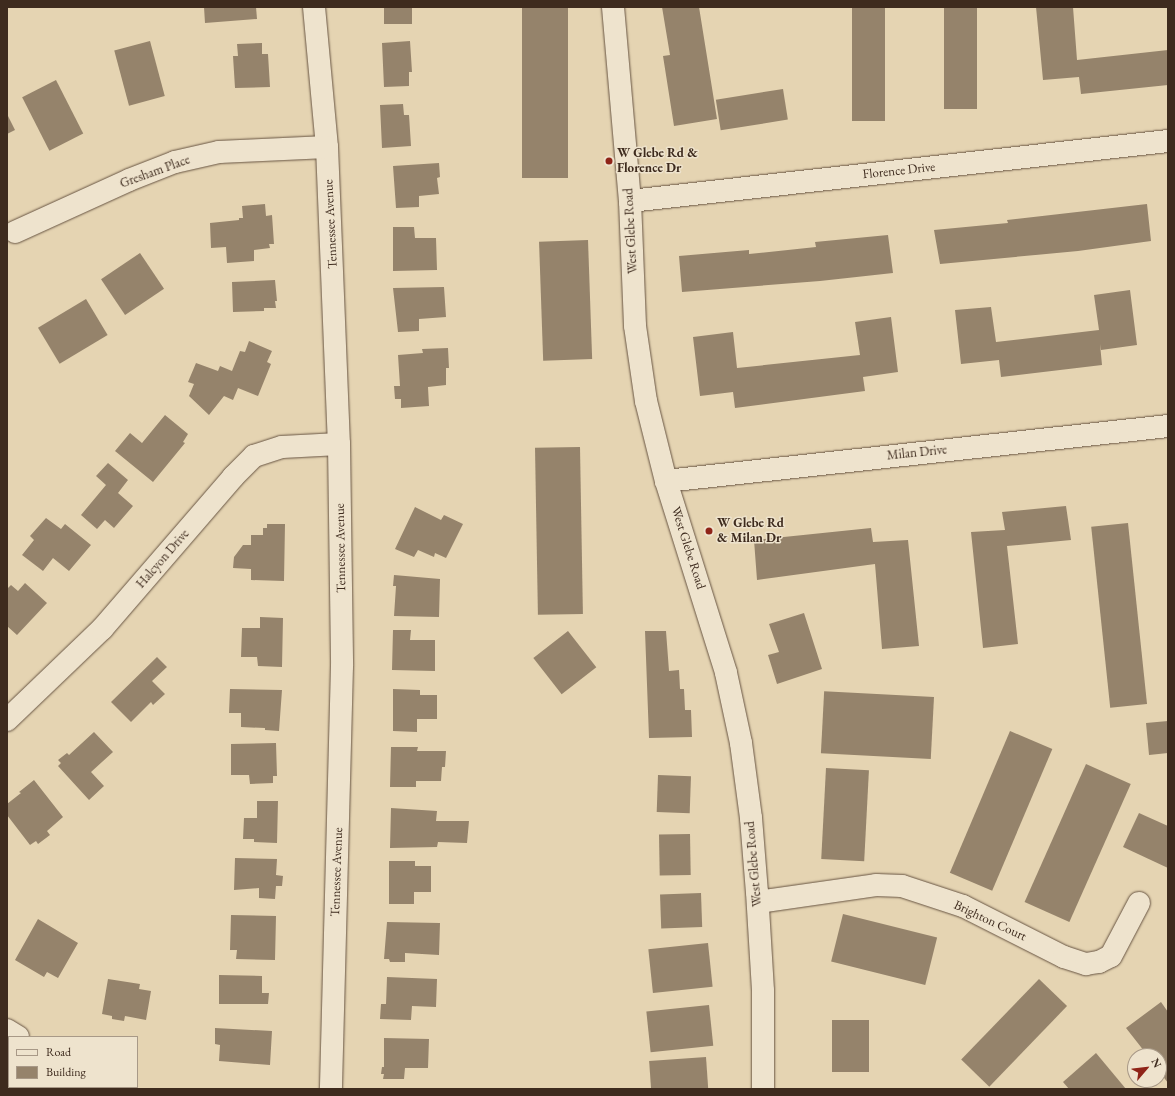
<!DOCTYPE html>
<html>
<head>
<meta charset="utf-8">
<style>
  body { margin:0 }
  #map { position:relative; width:1175px; height:1096px; overflow:hidden; background:#e5d4b2; font-family:"EB Garamond",serif }
  div>[style] { position:absolute }
  .building>* { inset:0; background:#95836b; transform-origin:0 0 }
  .roads { filter:drop-shadow(0 0 1px #685543) drop-shadow(0 0 1px #685543) }
  .minor>* { height:22px; margin:-11px; padding:0 11px; transform-origin:11px; border-radius:11px; background:#eee3cd }
  .secondary>* { height:22px; margin:-11px; padding:0 11px; transform-origin:11px; border-radius:11px; background:#eee3cd }
  .dots>* { width:11px; height:11px; translate:-50% -50%; box-sizing:border-box; border:2px solid #eee3cd; border-radius:50% }
  span { translate:-50% -50%; white-space:nowrap; text-align:center; line-height:1.15; -webkit-text-stroke:3px #eee3cd; paint-order:stroke }
  .poi-label { font-size:13px; color:#3e2b1e; font-weight:700 }
  .left { translate:0 -50%; text-align:left }
  .street-label { font-size:13px; color:#3e2b1e }
  .frame { position:absolute; inset:0; border:8px solid #3e2b1e; pointer-events:none }
  .legend { position:absolute; left:8px; top:1036px; width:130px; height:52px; box-sizing:border-box; background:#eee3cd; border:1px solid #a89987; margin:0; padding:5px 7px; list-style:none; font-size:12px; color:#3e2b1e }
  .legend li { display:flex; align-items:center; gap:8px; height:20px }
  .legend b { width:20px; border:1px solid #a89987 }
  .north { position:absolute; left:1127px; top:1048px; width:40px; height:40px; box-sizing:border-box; background:#eee3cd; border:1px solid #a89987; border-radius:50%; rotate:62deg; font-size:11px; font-weight:700; line-height:16px; text-align:center; color:#3e2b1e }
  .north::after { content:''; display:block; margin:auto; width:14px; height:18px; background:#8f2418; clip-path:polygon(50% 0,100% 100%,50% 72%,0 100%) }
</style>
</head>
<body>
<div id="map">
  <div class="building">
    <div style="clip-path:polygon(204px 7px,256px 7px,257px 19px,205px 23px)"></div>
    <div style="left:384px;top:7px;width:28px;height:17px"></div>
    <div style="left:522px;top:7px;width:46px;height:171px"></div>
    <div style="clip-path:polygon(662px 7px,699px 7px,717px 119px,674px 126px,663px 56px,670px 55px)"></div>
    <div style="left:852px;top:7px;width:33px;height:114px"></div>
    <div style="left:944px;top:7px;width:33px;height:102px"></div>
    <div style="clip-path:polygon(1036px 7px,1073px 7px,1077px 60px,1168px 50px,1168px 85px,1081px 94px,1079px 77px,1043px 80px)"></div>
    <div style="left:150px;top:41px;width:57px;height:37px;rotate:75deg"></div>
    <div style="clip-path:polygon(410px 41px,412px 72px,409px 72px,409px 86px,384px 87px,382px 43px)"></div>
    <div style="clip-path:polygon(262px 43px,262px 54px,268px 54px,270px 87px,235px 88px,233px 56px,238px 56px,237px 44px)"></div>
    <div style="left:56px;top:80px;width:60px;height:38px;rotate:63deg"></div>
    <div style="left:783px;top:89px;width:31px;height:68px;rotate:81deg"></div>
    <div style="clip-path:polygon(403px 104px,404px 115px,409px 115px,411px 146px,382px 148px,380px 105px)"></div>
    <div style="clip-path:polygon(7px 114px,15px 130px,7px 134px)"></div>
    <div style="clip-path:polygon(439px 163px,440px 177px,437px 178px,439px 194px,419px 196px,419px 207px,396px 208px,393px 166px)"></div>
    <div style="clip-path:polygon(265px 204px,266px 216px,272px 215px,274px 244px,269px 244px,270px 248px,254px 250px,254px 261px,227px 263px,226px 247px,211px 248px,210px 223px,239px 220px,239px 218px,243px 218px,242px 206px)"></div>
    <div style="clip-path:polygon(1147px 204px,1151px 241px,1078px 251px,940px 264px,934px 230px,1008px 223px,1007px 220px)"></div>
    <div style="clip-path:polygon(393px 227px,414px 227px,415px 238px,436px 238px,437px 270px,393px 271px)"></div>
    <div style="clip-path:polygon(888px 235px,893px 273px,820px 281px,682px 292px,679px 256px,749px 250px,749px 254px,816px 247px,815px 242px)"></div>
    <div style="left:588px;top:240px;width:119px;height:49px;rotate:88deg"></div>
    <div style="left:140px;top:253px;width:43px;height:47px;rotate:56deg"></div>
    <div style="clip-path:polygon(275px 280px,277px 301px,275px 301px,276px 308px,264px 308px,264px 311px,233px 312px,232px 282px)"></div>
    <div style="clip-path:polygon(444px 287px,446px 317px,419px 319px,419px 331px,398px 332px,393px 288px)"></div>
    <div style="clip-path:polygon(1130px 290px,1137px 345px,1101px 350px,1100px 344px,1102px 365px,1001px 377px,999px 360px,961px 364px,955px 310px,991px 307px,996px 342px,1099px 330px,1094px 295px)"></div>
    <div style="left:86px;top:299px;width:42px;height:56px;rotate:59deg"></div>
    <div style="clip-path:polygon(891px 317px,898px 372px,863px 377px,865px 391px,735px 408px,733px 392px,700px 396px,693px 337px,733px 332px,737px 368px,860px 355px,855px 322px)"></div>
    <div style="clip-path:polygon(249px 341px,272px 351px,267px 362px,271px 364px,258px 396px,238px 388px,233px 400px,224px 396px,209px 415px,189px 396px,194px 384px,188px 382px,196px 363px,218px 371px,220px 366px,232px 371px,240px 351px,245px 352px)"></div>
    <div style="clip-path:polygon(448px 348px,449px 368px,446px 368px,446px 385px,428px 387px,429px 406px,401px 408px,401px 399px,395px 399px,394px 386px,400px 386px,398px 355px,423px 353px,422px 349px)"></div>
    <div style="clip-path:polygon(165px 415px,188px 434px,183px 442px,185px 443px,153px 482px,115px 451px,130px 433px,142px 443px)"></div>
    <div style="left:580px;top:447px;width:167px;height:45px;rotate:89deg"></div>
    <div style="clip-path:polygon(108px 463px,128px 480px,118px 493px,133px 506px,114px 528px,105px 520px,97px 529px,81px 515px,106px 485px,96px 476px)"></div>
    <div style="clip-path:polygon(1066px 506px,1071px 540px,1007px 546px,1018px 644px,983px 648px,971px 532px,1005px 530px,1002px 512px)"></div>
    <div style="clip-path:polygon(415px 507px,441px 520px,444px 515px,463px 524px,446px 558px,435px 553px,434px 557px,418px 550px,414px 557px,395px 549px)"></div>
    <div style="clip-path:polygon(46px 518px,61px 529px,65px 524px,91px 545px,69px 571px,53px 558px,43px 571px,22px 555px,34px 540px,30px 536px)"></div>
    <div style="left:1128px;top:523px;width:182px;height:37px;rotate:84deg"></div>
    <div style="clip-path:polygon(267px 524px,285px 524px,284px 581px,251px 580px,251px 569px,233px 568px,234px 557px,243px 545px,251px 545px,251px 535px,263px 535px,263px 528px,267px 528px)"></div>
    <div style="clip-path:polygon(871px 528px,873px 542px,908px 540px,919px 646px,882px 649px,875px 564px,757px 580px,754px 540px)"></div>
    <div style="clip-path:polygon(394px 575px,440px 579px,439px 617px,394px 616px,396px 586px,393px 586px)"></div>
    <div style="clip-path:polygon(25px 583px,47px 603px,17px 635px,7px 626px,7px 589px,11px 585px,18px 591px)"></div>
    <div style="clip-path:polygon(804px 613px,822px 669px,777px 684px,768px 655px,779px 652px,769px 624px)"></div>
    <div style="clip-path:polygon(260px 617px,283px 618px,282px 667px,258px 666px,257px 657px,241px 657px,242px 628px,260px 628px)"></div>
    <div style="clip-path:polygon(393px 630px,411px 630px,410px 640px,435px 640px,435px 671px,392px 670px)"></div>
    <div style="left:568px;top:631px;width:46px;height:44px;rotate:52deg"></div>
    <div style="clip-path:polygon(645px 631px,666px 631px,669px 671px,679px 670px,680px 689px,684px 689px,685px 710px,691px 710px,692px 737px,649px 738px)"></div>
    <div style="clip-path:polygon(157px 657px,167px 667px,152px 681px,165px 694px,153px 705px,151px 702px,131px 722px,111px 702px)"></div>
    <div style="clip-path:polygon(230px 689px,282px 690px,279px 731px,265px 730px,265px 728px,241px 727px,241px 713px,229px 713px)"></div>
    <div style="clip-path:polygon(393px 689px,420px 690px,420px 695px,437px 695px,437px 719px,417px 719px,417px 732px,393px 731px)"></div>
    <div style="left:934px;top:697px;width:62px;height:110px;rotate:93deg"></div>
    <div style="clip-path:polygon(1168px 721px,1168px 753px,1149px 755px,1146px 723px)"></div>
    <div style="left:1010px;top:731px;width:46px;height:154px;rotate:23deg"></div>
    <div style="clip-path:polygon(94px 732px,113px 752px,91px 772px,104px 786px,89px 800px,58px 766px,61px 763px,58px 760px,67px 753px,69px 755px)"></div>
    <div style="clip-path:polygon(276px 743px,277px 776px,273px 776px,273px 783px,250px 784px,249px 775px,231px 775px,231px 744px)"></div>
    <div style="clip-path:polygon(391px 747px,418px 747px,417px 751px,446px 751px,445px 767px,442px 767px,441px 781px,416px 781px,416px 787px,390px 787px)"></div>
    <div style="left:1086px;top:764px;width:49px;height:151px;rotate:24deg"></div>
    <div style="left:826px;top:768px;width:43px;height:91px;rotate:3deg"></div>
    <div style="left:658px;top:775px;width:33px;height:37px;rotate:2deg"></div>
    <div style="clip-path:polygon(34px 780px,63px 817px,47px 831px,50px 835px,38px 844px,36px 841px,30px 845px,7px 815px,7px 804px,21px 793px,19px 792px)"></div>
    <div style="clip-path:polygon(257px 801px,278px 801px,277px 843px,254px 842px,254px 839px,243px 839px,244px 818px,257px 818px)"></div>
    <div style="clip-path:polygon(391px 808px,437px 811px,436px 821px,469px 821px,467px 843px,438px 842px,437px 847px,390px 848px)"></div>
    <div style="clip-path:polygon(1139px 813px,1168px 826px,1168px 868px,1123px 847px)"></div>
    <div style="left:690px;top:834px;width:41px;height:31px;rotate:89deg"></div>
    <div style="clip-path:polygon(235px 858px,277px 859px,276px 875px,283px 876px,282px 886px,276px 886px,275px 899px,259px 898px,259px 888px,234px 890px)"></div>
    <div style="clip-path:polygon(389px 861px,415px 861px,415px 866px,431px 866px,431px 892px,414px 892px,414px 904px,389px 904px)"></div>
    <div style="left:701px;top:893px;width:34px;height:41px;rotate:88deg"></div>
    <div style="left:843px;top:914px;width:97px;height:49px;rotate:14deg"></div>
    <div style="clip-path:polygon(231px 915px,276px 916px,275px 960px,236px 959px,237px 950px,230px 950px)"></div>
    <div style="clip-path:polygon(38px 919px,78px 943px,58px 978px,47px 972px,44px 977px,15px 960px)"></div>
    <div style="clip-path:polygon(387px 922px,440px 923px,439px 955px,405px 953px,405px 962px,390px 962px,389px 959px,384px 959px)"></div>
    <div style="left:708px;top:943px;width:44px;height:60px;rotate:84deg"></div>
    <div style="clip-path:polygon(219px 975px,262px 976px,262px 993px,269px 993px,268px 1004px,219px 1004px)"></div>
    <div style="clip-path:polygon(387px 977px,437px 979px,436px 1007px,412px 1006px,411px 1020px,380px 1019px,381px 1004px,386px 1004px)"></div>
    <div style="clip-path:polygon(108px 979px,140px 984px,139px 989px,151px 991px,146px 1020px,125px 1016px,124px 1021px,112px 1019px,112px 1016px,102px 1014px)"></div>
    <div style="left:1039px;top:979px;width:39px;height:112px;rotate:44deg"></div>
    <div style="clip-path:polygon(1161px 1002px,1168px 1012px,1168px 1083px,1159px 1071px,1159px 1056px,1148px 1056px,1126px 1028px)"></div>
    <div style="left:709px;top:1005px;width:41px;height:63px;rotate:84deg"></div>
    <div style="left:832px;top:1020px;width:37px;height:52px"></div>
    <div style="clip-path:polygon(215px 1028px,272px 1031px,270px 1065px,219px 1061px,220px 1045px,215px 1044px)"></div>
    <div style="clip-path:polygon(384px 1038px,429px 1039px,428px 1068px,405px 1068px,404px 1079px,383px 1079px,384px 1074px,381px 1074px,382px 1067px,384px 1067px)"></div>
    <div style="clip-path:polygon(1096px 1053px,1126px 1089px,1069px 1089px,1063px 1082px)"></div>
    <div style="left:706px;top:1057px;width:32px;height:57px;rotate:86deg"></div>
  </div>
  <div class="roads">
    <div class="minor">
      <div style="left:314px;top:7px;width:141px;rotate:84.7deg"></div>
      <div style="left:327px;top:147px;width:297px;rotate:87.7deg"></div>
      <div style="left:339px;top:444px;width:222px;rotate:89.2deg"></div>
      <div style="left:342px;top:666px;width:423px;rotate:91.5deg"></div>
      <div style="left:630px;top:201px;width:541px;rotate:-6.36deg"></div>
      <div style="left:15px;top:232px;width:125px;rotate:-24.5deg"></div>
      <div style="left:129px;top:180px;width:49px;rotate:-21.4deg"></div>
      <div style="left:175px;top:162px;width:45px;rotate:-12.8deg"></div>
      <div style="left:219px;top:152px;width:108px;rotate:-2.7deg"></div>
      <div style="left:666px;top:481px;width:505px;rotate:-6.25deg"></div>
      <div style="left:7px;top:720px;width:132px;rotate:-43.8deg"></div>
      <div style="left:102px;top:629px;width:201px;rotate:-49.2deg"></div>
      <div style="left:233px;top:477px;width:30px;rotate:-45deg"></div>
      <div style="left:254px;top:456px;width:29px;rotate:-18deg"></div>
      <div style="left:282px;top:447px;width:57px;rotate:-3deg"></div>
      <div style="left:758px;top:902px;width:119px;rotate:-8.2deg"></div>
      <div style="left:876px;top:885px;width:26px;rotate:2deg"></div>
      <div style="left:902px;top:886px;width:64px;rotate:18.2deg"></div>
      <div style="left:963px;top:906px;width:113px;rotate:26.8deg"></div>
      <div style="left:1064px;top:957px;width:23px;rotate:18deg"></div>
      <div style="left:1086px;top:964px;width:13px;rotate:-9deg"></div>
      <div style="left:1099px;top:962px;width:13px;rotate:-27deg"></div>
      <div style="left:1111px;top:956px;width:60px;rotate:-62.2deg"></div>
      <div style="left:7px;top:1030px;width:13px;rotate:32deg"></div>
      <div style="left:97px;top:1087px;width:4px;rotate:34deg"></div>
    </div>
    <div class="secondary">
      <div style="left:613px;top:7px;width:195px;rotate:85deg"></div>
      <div style="left:630px;top:201px;width:125px;rotate:87.7deg"></div>
      <div style="left:635px;top:326px;width:76px;rotate:81.7deg"></div>
      <div style="left:646px;top:401px;width:82px;rotate:76deg"></div>
      <div style="left:666px;top:481px;width:201px;rotate:72.6deg"></div>
      <div style="left:726px;top:673px;width:72px;rotate:77.9deg"></div>
      <div style="left:741px;top:743px;width:76px;rotate:82.4deg"></div>
      <div style="left:751px;top:818px;width:74px;rotate:85.4deg"></div>
      <div style="left:757px;top:892px;width:99px;rotate:86.5deg"></div>
      <div style="left:763px;top:991px;width:98px;rotate:90deg"></div>
    </div>
  </div>
  <div class="dots">
    <div style="left:609px;top:161px;background:#8f2418"></div>
    <div style="left:709px;top:531px;background:#8f2418"></div>
  </div>
  <div class="poi-label">
    <span class="left" style="left:617px;top:161px">W Glebe Rd &amp;<br>Florence Dr</span>
    <span class="left" style="left:717px;top:531px">W Glebe Rd<br>&amp; Milan Dr</span>
  </div>
  <div class="street-label">
    <span style="left:899px;top:171px;rotate:-6deg">Florence Drive</span>
    <span style="left:155px;top:172px;rotate:-20deg">Gresham Place</span>
    <span style="left:331px;top:224px;rotate:-93deg">Tennessee Avenue</span>
    <span style="left:631px;top:231px;rotate:-93deg">West Glebe Road</span>
    <span style="left:917px;top:453px;rotate:-6deg">Milan Drive</span>
    <span style="left:341px;top:548px;rotate:-91deg">Tennessee Avenue</span>
    <span style="left:688px;top:548px;rotate:72deg">West Glebe Road</span>
    <span style="left:163px;top:559px;rotate:-49deg">Halcyon Drive</span>
    <span style="left:754px;top:864px;rotate:-95deg">West Glebe Road</span>
    <span style="left:337px;top:872px;rotate:-88deg">Tennessee Avenue</span>
    <span style="left:990px;top:921px;rotate:25deg">Brighton Court</span>
  </div>
  <div class="frame"></div>
  <ul class="legend">
  <li><b style="height:5px;background:#eee3cd"></b>Road</li>
  <li><b style="height:11px;background:#95836b"></b>Building</li>
  </ul>
  <div class="north">N</div>
</div>
</body>
</html>
